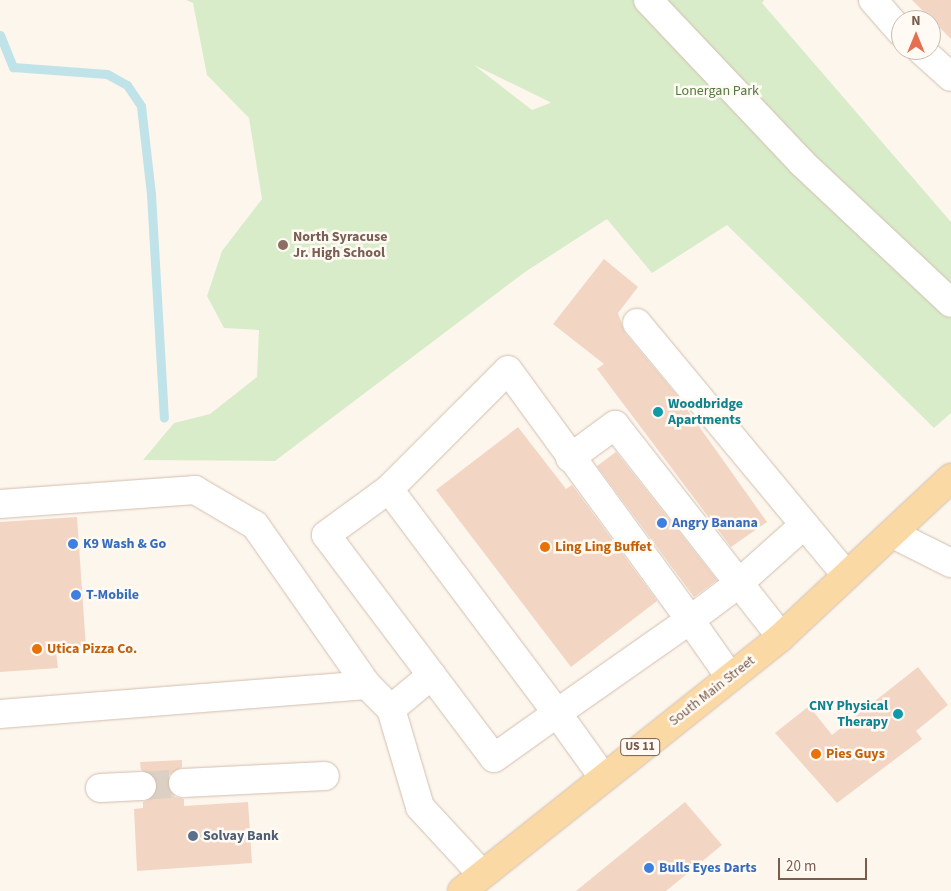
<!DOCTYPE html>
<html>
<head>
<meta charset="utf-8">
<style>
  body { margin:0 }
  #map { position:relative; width:951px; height:891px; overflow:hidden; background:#fdf6ec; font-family:"Source Sans 3",sans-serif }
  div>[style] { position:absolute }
  .green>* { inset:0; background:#d8ecc9 }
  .stream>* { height:9px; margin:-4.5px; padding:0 4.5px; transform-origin:4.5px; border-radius:4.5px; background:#bfe3e8 }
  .building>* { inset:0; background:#f3d5c3 }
  .minor-tunnel>* { height:28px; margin-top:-14px; transform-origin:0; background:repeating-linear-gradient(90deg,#dcd0c4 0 28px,transparent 0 42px) }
  .roads { filter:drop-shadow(0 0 1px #d1beb0) drop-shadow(0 0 1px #d1beb0) }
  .minor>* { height:28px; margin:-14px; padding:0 14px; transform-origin:14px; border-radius:14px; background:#fff }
  .major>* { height:28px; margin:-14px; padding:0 14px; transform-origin:14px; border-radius:14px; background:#fbd9a5 }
  .dots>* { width:14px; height:14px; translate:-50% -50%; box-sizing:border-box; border:2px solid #fffaf3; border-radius:50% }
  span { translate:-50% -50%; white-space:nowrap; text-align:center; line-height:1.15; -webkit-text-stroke:5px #fffaf3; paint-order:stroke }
  .shield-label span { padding:1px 4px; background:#fffaf3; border:1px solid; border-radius:4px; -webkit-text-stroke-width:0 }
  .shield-label { font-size:12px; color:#7a5c4d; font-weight:700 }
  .park-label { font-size:14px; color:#537a41 }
  .education-label { font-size:14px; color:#785e54; font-weight:700 }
  .left { translate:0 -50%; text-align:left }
  .culture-label { font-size:14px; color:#0d838f; font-weight:700 }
  .right { translate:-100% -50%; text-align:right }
  .shop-label { font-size:14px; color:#366cbe; font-weight:700 }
  .food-label { font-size:14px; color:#c56008; font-weight:700 }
  .street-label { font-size:14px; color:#7a5c4d }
  .service-label { font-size:14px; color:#4e5e75; font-weight:700 }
  .north { position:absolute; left:891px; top:10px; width:50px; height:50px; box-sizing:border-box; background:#fffaf3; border:1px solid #cabbb1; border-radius:50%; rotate:0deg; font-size:14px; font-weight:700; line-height:20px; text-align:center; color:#7a5c4d }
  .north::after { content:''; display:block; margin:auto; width:18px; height:22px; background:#e76f51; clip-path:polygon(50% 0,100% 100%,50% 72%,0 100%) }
  .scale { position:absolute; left:778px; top:858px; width:89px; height:22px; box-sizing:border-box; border:2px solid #7a5c4d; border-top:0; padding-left:6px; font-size:15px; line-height:18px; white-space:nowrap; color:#7a5c4d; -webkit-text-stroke:4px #fffaf3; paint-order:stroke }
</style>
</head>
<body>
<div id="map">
  <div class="green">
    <div style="clip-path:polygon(evenodd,186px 0,764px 0,762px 3px,951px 222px,951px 413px,934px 428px,727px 225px,652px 273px,607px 219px,525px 272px,275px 461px,143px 460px,174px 423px,210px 414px,257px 377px,259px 330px,224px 328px,207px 296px,222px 251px,262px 199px,249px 118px,207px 75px,193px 3px,186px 0,474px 65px,550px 102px,550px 103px,532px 110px,474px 65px)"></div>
  </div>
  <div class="stream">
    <div style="left:0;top:35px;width:35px;rotate:68deg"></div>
    <div style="left:13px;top:67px;width:94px;rotate:4.3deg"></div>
    <div style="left:107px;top:74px;width:23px;rotate:29deg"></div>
    <div style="left:127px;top:85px;width:25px;rotate:56deg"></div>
    <div style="left:141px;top:106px;width:89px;rotate:83.5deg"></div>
    <div style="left:151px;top:194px;width:224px;rotate:86.7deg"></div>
  </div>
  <div class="building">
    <div style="clip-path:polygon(912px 0,951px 0,951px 39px)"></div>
    <div style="clip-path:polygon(604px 259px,638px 287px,618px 313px,625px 333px,676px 394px,767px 522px,731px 547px,597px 369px,604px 364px,553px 324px)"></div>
    <div style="clip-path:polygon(518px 427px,566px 489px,572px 485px,657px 601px,571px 667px,436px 490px)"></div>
    <div style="clip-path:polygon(616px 452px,717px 580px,694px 597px,597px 466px)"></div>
    <div style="clip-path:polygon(77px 517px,86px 648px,56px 651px,58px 668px,0 672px,0 522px)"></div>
    <div style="clip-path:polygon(918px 667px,948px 705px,916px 731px,922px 739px,837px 803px,775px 733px,809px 706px,832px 735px)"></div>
    <div style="clip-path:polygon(182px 760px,182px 767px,169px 775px,167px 784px,175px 797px,184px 799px,184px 806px,248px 802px,252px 863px,137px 871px,134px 809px,143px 808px,143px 802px,151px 799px,158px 786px,155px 777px,141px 770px,140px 762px)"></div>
    <div style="clip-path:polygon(685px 802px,722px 845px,666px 891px,576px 891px)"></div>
  </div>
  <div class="minor-tunnel">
    <div style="left:142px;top:786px;width:41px;rotate:-4.2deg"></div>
  </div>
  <div class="roads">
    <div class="minor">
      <div style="left:648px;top:0;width:224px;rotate:46.6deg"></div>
      <div style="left:802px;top:163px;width:204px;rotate:43.2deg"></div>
      <div style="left:873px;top:0;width:43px;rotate:48.8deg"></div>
      <div style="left:921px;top:50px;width:40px;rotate:42deg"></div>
      <div style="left:637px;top:323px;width:327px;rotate:50.3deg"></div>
      <div style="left:570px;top:458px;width:56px;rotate:-36.3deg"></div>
      <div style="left:615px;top:425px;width:269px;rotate:51.9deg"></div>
      <div style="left:389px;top:489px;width:168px;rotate:-45deg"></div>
      <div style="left:508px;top:370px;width:309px;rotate:53.9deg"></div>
      <div style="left:690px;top:620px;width:60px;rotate:-36.9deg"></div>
      <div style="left:738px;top:584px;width:89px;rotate:-41.8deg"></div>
      <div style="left:0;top:504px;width:196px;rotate:-4.1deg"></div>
      <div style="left:195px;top:490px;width:69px;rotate:30.3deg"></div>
      <div style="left:255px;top:525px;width:195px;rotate:55deg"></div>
      <div style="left:893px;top:534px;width:65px;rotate:26.6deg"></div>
      <div style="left:391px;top:709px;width:53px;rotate:-39.7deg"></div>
      <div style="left:0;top:714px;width:368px;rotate:-4.5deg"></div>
      <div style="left:367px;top:685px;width:34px;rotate:45deg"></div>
      <div style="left:391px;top:709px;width:102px;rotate:73.5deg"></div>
      <div style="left:420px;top:807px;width:90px;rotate:47.3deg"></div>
      <div style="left:603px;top:777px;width:79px;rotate:-125.7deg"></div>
      <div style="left:557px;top:713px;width:280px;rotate:-126.9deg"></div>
      <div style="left:389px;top:489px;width:78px;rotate:143.9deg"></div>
      <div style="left:326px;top:535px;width:279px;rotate:53deg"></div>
      <div style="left:494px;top:758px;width:77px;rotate:-35.5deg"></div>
      <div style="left:557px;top:713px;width:162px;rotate:-35deg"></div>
      <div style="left:690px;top:620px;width:70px;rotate:54.9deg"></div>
      <div style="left:183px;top:783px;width:142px;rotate:-2.8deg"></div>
      <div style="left:100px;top:788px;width:42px;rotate:-2.7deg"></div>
    </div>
    <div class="major">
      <div style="left:462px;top:891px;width:408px;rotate:-38.5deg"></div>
      <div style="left:781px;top:637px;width:233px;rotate:-43.1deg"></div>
    </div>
  </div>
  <div class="dots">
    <div style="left:283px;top:245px;background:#8d6e63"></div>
    <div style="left:658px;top:412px;background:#0f9aa8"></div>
    <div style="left:662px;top:523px;background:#3f7fe0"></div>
    <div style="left:73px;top:544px;background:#3f7fe0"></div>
    <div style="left:545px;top:547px;background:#e8710a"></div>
    <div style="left:76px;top:595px;background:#3f7fe0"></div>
    <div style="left:37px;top:649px;background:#e8710a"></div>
    <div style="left:898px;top:714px;background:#0f9aa8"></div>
    <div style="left:816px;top:754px;background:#e8710a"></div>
    <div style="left:193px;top:836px;background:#5c6f8a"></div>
    <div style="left:649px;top:868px;background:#3f7fe0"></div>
  </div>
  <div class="shield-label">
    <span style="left:640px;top:747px">US 11</span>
  </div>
  <div class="park-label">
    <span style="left:717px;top:91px">Lonergan Park</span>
  </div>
  <div class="education-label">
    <span class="left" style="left:293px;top:245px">North Syracuse<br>Jr. High School</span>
  </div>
  <div class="culture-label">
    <span class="left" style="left:668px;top:412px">Woodbridge<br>Apartments</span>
    <span class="right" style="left:888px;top:714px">CNY Physical<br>Therapy</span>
  </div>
  <div class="shop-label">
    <span class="left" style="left:672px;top:523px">Angry Banana</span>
    <span class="left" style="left:83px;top:544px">K9 Wash &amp; Go</span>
    <span class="left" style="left:86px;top:595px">T-Mobile</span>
    <span class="left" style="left:659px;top:868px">Bulls Eyes Darts</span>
  </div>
  <div class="food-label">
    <span class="left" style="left:555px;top:547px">Ling Ling Buffet</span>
    <span class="left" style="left:47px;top:649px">Utica Pizza Co.</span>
    <span class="left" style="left:826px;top:754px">Pies Guys</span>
  </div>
  <div class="street-label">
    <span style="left:712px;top:691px;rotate:-38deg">South Main Street</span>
  </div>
  <div class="service-label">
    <span class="left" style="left:203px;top:836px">Solvay Bank</span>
  </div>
  <div class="north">N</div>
  <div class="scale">20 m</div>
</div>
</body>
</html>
